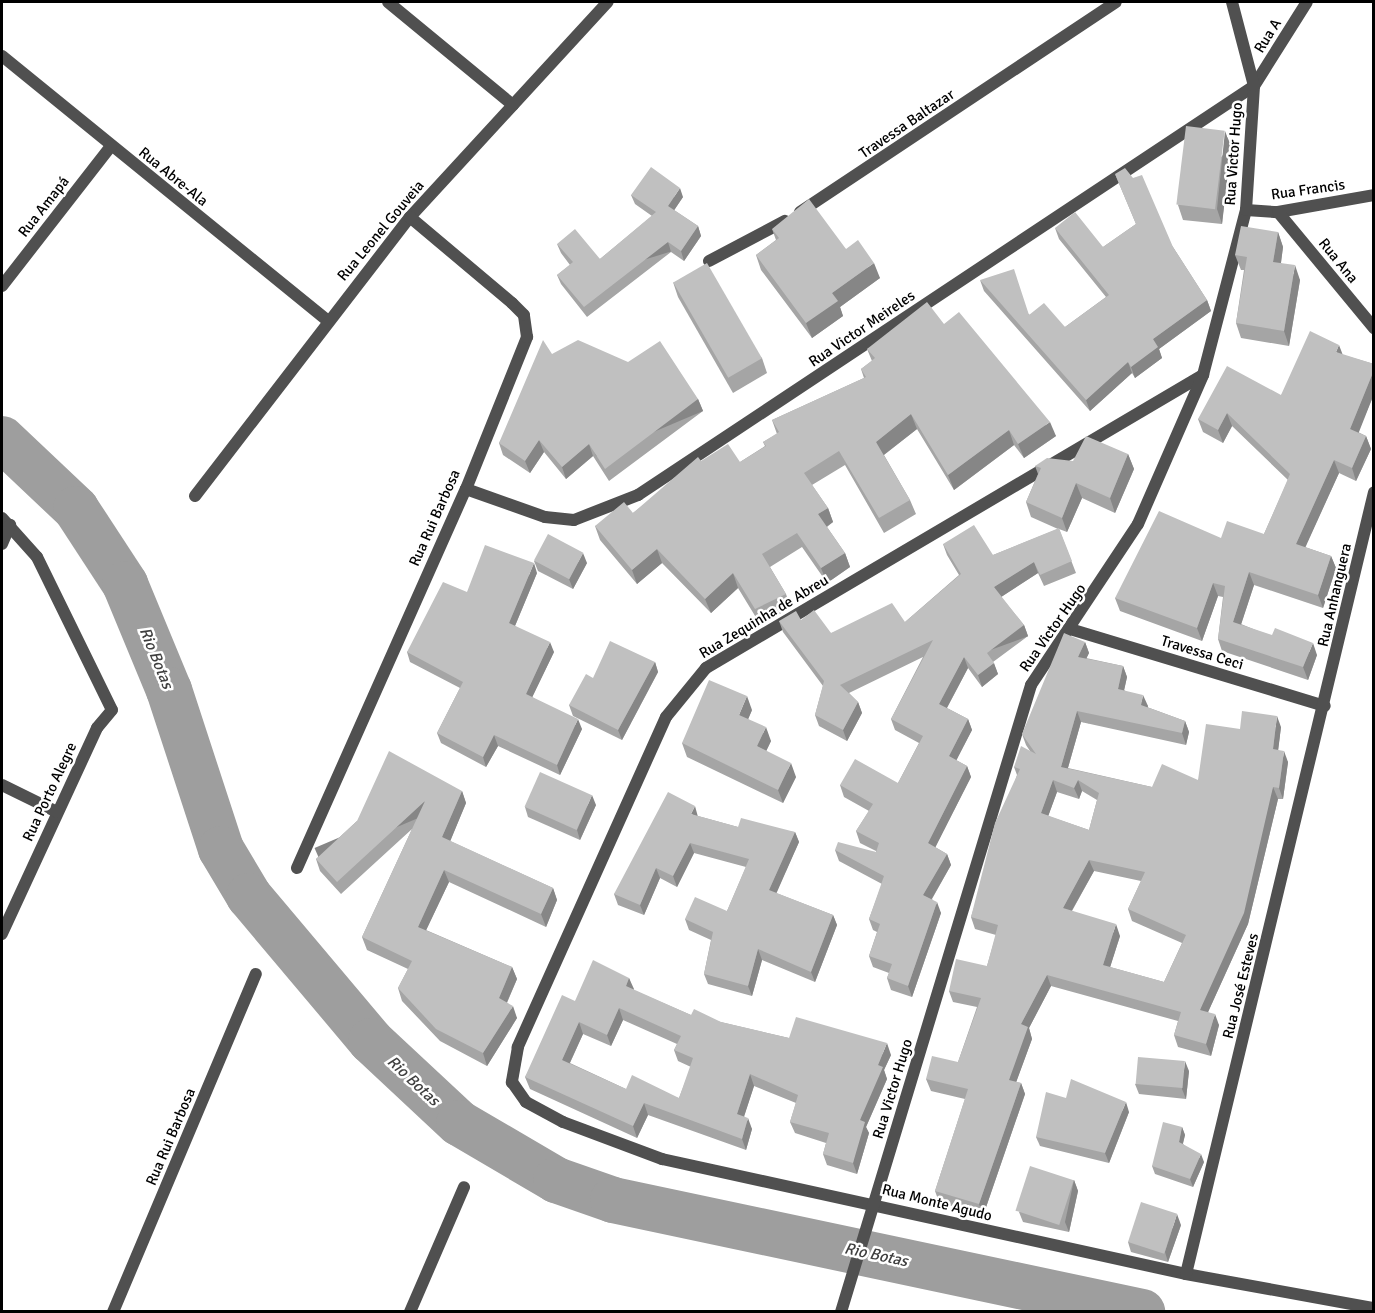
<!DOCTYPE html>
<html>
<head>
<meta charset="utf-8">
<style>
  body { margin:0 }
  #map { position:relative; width:1375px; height:1313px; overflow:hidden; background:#fff; font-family:Signika,sans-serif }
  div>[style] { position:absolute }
  .river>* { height:46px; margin:-23px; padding:0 23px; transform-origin:23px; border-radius:23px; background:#9e9e9e }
  .minor>* { height:12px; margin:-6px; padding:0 6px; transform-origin:6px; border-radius:6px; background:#505050 }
  .wall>* { inset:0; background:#a5a5a5 }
  .shaded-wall>* { inset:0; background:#868686; transform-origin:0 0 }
  .building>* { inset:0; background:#c0c0c0; transform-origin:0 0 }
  span { translate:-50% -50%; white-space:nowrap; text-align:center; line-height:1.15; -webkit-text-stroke:5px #fff; paint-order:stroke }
  .street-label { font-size:15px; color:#000 }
  .water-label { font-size:16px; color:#3f3f3f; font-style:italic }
  .frame { position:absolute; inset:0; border:3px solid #000; pointer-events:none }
</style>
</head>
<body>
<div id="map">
  <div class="river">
    <div style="left:2px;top:439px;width:102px;rotate:43.4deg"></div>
    <div style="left:76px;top:509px;width:90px;rotate:56.8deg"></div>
    <div style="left:125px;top:584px;width:115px;rotate:67.5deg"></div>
    <div style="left:169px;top:690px;width:167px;rotate:71.9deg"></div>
    <div style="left:221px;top:849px;width:55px;rotate:59.2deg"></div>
    <div style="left:249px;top:896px;width:189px;rotate:49.9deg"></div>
    <div style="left:371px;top:1041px;width:120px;rotate:43deg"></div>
    <div style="left:459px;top:1123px;width:113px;rotate:30.4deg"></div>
    <div style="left:556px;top:1180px;width:60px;rotate:19.3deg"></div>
    <div style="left:613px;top:1200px;width:541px;rotate:11.95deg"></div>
  </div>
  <div class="minor">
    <div style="left:388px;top:2px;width:162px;rotate:39.5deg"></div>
    <div style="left:2px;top:56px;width:419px;rotate:39.1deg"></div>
    <div style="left:1246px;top:210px;width:32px;rotate:4deg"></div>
    <div style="left:1278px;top:212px;width:97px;rotate:-10deg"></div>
    <div style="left:800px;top:212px;width:379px;rotate:-33.6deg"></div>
    <div style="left:1278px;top:212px;width:151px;rotate:50.4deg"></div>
    <div style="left:709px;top:261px;width:86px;rotate:-27.8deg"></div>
    <div style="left:2px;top:286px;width:177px;rotate:-52.1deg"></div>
    <div style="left:1203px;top:375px;width:577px;rotate:149.48deg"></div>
    <div style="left:706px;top:668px;width:63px;rotate:129.2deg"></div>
    <div style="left:666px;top:717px;width:362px;rotate:114.2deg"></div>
    <div style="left:518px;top:1047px;width:36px;rotate:100deg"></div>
    <div style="left:512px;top:1082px;width:24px;rotate:55deg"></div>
    <div style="left:526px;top:1102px;width:42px;rotate:28.4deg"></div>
    <div style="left:563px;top:1122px;width:106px;rotate:20.5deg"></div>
    <div style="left:662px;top:1159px;width:536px;rotate:12.38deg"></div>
    <div style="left:1186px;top:1274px;width:191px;rotate:10.3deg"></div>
    <div style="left:466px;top:489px;width:84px;rotate:19.5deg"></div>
    <div style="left:545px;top:517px;width:29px;rotate:6deg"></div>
    <div style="left:574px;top:520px;width:69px;rotate:-21.3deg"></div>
    <div style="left:638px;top:495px;width:739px;rotate:-33.58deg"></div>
    <div style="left:1254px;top:86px;width:99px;rotate:-57.8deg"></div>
    <div style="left:195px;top:496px;width:352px;rotate:-52.4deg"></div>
    <div style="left:410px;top:217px;width:292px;rotate:-47.4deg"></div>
    <div style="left:2px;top:518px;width:52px;rotate:48.1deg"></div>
    <div style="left:37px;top:557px;width:170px;rotate:63.9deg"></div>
    <div style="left:112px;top:710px;width:23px;rotate:130deg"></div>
    <div style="left:97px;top:728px;width:227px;rotate:114.8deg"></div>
    <div style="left:2px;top:544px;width:21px;rotate:-67deg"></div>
    <div style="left:1070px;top:629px;width:266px;rotate:16.8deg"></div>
    <div style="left:2px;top:785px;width:61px;rotate:26.1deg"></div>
    <div style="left:297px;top:868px;width:415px;rotate:-66deg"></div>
    <div style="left:466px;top:489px;width:164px;rotate:-68.1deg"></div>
    <div style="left:527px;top:337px;width:22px;rotate:-98deg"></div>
    <div style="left:524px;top:315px;width:17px;rotate:-135deg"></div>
    <div style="left:512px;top:303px;width:133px;rotate:-139.9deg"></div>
    <div style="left:1186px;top:1274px;width:804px;rotate:-76.48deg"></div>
    <div style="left:113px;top:1312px;width:367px;rotate:-67.1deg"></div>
    <div style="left:410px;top:1312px;width:136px;rotate:-66.6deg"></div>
    <div style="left:841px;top:1312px;width:655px;rotate:-73.14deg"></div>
    <div style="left:1031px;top:685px;width:193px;rotate:-56.4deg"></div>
    <div style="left:1138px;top:524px;width:163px;rotate:-66.4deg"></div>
    <div style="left:1203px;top:375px;width:171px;rotate:-75.4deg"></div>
    <div style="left:1246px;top:210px;width:124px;rotate:-86.3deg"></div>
    <div style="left:1254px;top:86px;width:87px;rotate:-104.7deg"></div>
  </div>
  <div class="wall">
    <div style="clip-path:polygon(1231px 146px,1222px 224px,1183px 220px,1178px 205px)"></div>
    <div style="clip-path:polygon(1115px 174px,1173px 247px,1207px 300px,1211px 311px,1159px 349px,1162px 358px,1135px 378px,1132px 373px,1090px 411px,984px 291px,980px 280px,1030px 315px,1065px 327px,1106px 297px,1059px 239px,1055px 228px,1103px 247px,1136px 224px)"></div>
    <div style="clip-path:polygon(631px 195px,683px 197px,674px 210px,698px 226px,701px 236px,684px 261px,671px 252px,587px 317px,561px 284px,557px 275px,570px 265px,561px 253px,557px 244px,600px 259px,652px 216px,635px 204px)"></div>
    <div style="clip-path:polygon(772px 229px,846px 249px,880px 278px,840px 307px,843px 316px,812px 338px,761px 270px,756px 255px,776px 240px)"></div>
    <div style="clip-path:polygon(1278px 232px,1283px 247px,1281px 263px,1300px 280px,1289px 346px,1241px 338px,1236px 323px,1244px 270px,1241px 270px,1235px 255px)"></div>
    <div style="clip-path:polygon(673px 282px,762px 358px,767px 373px,733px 393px,678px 297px)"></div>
    <div style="clip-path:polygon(944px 324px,1056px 436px,1024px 458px,1014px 445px,954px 490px,917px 429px,884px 455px,910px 500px,916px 514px,884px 533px,845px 465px,812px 485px,828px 508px,833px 522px,827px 527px,845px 553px,850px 567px,827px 583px,802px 547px,770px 567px,786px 594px,791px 608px,760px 624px,738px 588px,711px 613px,662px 563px,637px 584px,600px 540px,595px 526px,633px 513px,701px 461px,740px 462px,765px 446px,763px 442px,777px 434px,772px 420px,864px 378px,861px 369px,872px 361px,867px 349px)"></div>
    <div style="clip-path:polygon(552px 354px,698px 399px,703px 411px,609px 481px,593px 456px,566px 479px,544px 452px,530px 473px,503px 455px,499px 443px)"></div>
    <div style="clip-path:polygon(1343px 355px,1374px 364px,1374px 394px,1358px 432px,1366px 436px,1371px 449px,1356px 481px,1339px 473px,1305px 547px,1331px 556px,1336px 568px,1323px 608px,1254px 585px,1241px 624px,1317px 655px,1308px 680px,1222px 651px,1218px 639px,1223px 597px,1218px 596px,1202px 641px,1120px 611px,1115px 598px,1221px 538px,1264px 534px,1288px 480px,1232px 426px,1223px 443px,1203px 432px,1198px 419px,1281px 395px)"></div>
    <div style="clip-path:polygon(1128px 454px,1134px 469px,1115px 513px,1082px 498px,1067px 532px,1059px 529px,1076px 573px,1044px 586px,1038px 573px,1001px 597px,1024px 625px,1028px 636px,993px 662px,998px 674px,982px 687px,968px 668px,947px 708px,968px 719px,972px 730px,956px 760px,967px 766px,971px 777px,935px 847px,947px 854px,951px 865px,932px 899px,941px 913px,912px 997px,891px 990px,887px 978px,889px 973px,873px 967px,869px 956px,877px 932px,873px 930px,869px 919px,882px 884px,839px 861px,835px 850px,876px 852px,876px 851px,860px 843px,856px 831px,869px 811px,844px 797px,840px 785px,898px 783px,919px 743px,895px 730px,891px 719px,923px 657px,849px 693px,858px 702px,862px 713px,847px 741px,819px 726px,815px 715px,823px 686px,783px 632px,779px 621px,801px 620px,831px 633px,905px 622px,959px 575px,947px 555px,943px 544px,993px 555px,1058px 529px,1031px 517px,1026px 502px,1038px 474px,1035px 466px)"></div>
    <div style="clip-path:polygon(534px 561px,587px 563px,573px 589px,538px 571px)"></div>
    <div style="clip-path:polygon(537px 573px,515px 626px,554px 652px,532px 697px,582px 729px,560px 775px,498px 746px,486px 767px,441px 743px,437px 733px,460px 688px,410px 662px,407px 652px,467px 592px)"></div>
    <div style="clip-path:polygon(evenodd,1085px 642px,1089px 653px,1086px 658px,1123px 666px,1127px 677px,1124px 690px,1148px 706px,1147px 707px,1185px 721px,1189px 732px,1186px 745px,1081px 722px,1068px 768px,1152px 787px,1198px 780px,1240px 729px,1281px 727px,1278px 750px,1288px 762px,1283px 799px,1278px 799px,1248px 924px,1208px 1012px,1219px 1025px,1211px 1056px,1178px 1047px,1174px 1035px,1178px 1021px,1051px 986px,1029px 1028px,1032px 1039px,1016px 1082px,1021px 1083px,1025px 1094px,983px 1216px,939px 1202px,935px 1191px,965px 1099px,931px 1091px,926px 1079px,958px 1062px,977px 1007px,953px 1002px,949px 991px,987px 966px,996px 935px,975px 929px,971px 917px,1017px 775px,1014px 767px,1030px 751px,1026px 745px,1022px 734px,1085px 642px,1082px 791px,1097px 800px,1089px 830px,1048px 816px,1057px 792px,1079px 799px,1082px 791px,1085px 642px,1094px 871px,1141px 881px,1128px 909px,1132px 921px,1182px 943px,1164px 982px,1110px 967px,1120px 936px,1072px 911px,1094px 871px)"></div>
    <div style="clip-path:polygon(655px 662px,658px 672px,622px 740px,573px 716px,569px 705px)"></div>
    <div style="clip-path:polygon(752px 710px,748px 719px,771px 741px,766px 751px,796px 777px,783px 803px,687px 757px,682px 743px)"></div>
    <div style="clip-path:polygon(462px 791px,466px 803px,450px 841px,553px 888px,557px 900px,546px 927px,449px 882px,426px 930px,512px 967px,517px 979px,507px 1003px,517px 1018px,487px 1066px,440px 1041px,402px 1001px,398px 988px,408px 969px,367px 950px,362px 937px,412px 829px,341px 894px,320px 871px,316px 859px,357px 821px)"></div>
    <div style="clip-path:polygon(596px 805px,580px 840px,528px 817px,525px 807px)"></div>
    <div style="clip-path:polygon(698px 816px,738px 827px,795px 832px,799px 842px,776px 893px,833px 915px,837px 925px,815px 982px,762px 960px,752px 996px,708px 984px,704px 974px,711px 940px,689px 930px,685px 919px,727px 911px,746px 867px,694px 853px,677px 887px,660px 878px,644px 915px,618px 905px,614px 894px)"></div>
    <div style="clip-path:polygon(evenodd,629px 978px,633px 990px,691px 1015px,789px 1038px,891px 1055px,884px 1070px,887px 1079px,866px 1127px,869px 1133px,857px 1174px,827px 1165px,823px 1154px,826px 1143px,795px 1133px,790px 1122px,796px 1103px,754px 1086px,744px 1116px,752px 1129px,746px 1150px,648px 1115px,637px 1138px,530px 1089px,525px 1077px,575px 1001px,629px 978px,623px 1020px,677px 1044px,674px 1050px,678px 1061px,691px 1067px,679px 1098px,626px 1089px,570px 1063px,583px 1034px,611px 1046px,623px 1020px)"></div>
    <div style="clip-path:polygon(1189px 1071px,1186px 1099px,1139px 1094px,1135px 1084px)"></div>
    <div style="clip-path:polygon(1066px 1098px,1129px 1112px,1109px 1163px,1040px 1146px,1036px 1137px)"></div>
    <div style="clip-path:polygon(1182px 1127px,1185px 1135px,1183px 1144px,1204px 1162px,1193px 1187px,1155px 1174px,1152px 1166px)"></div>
    <div style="clip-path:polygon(1074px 1180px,1078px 1191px,1069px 1232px,1023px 1222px,1019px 1212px)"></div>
    <div style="clip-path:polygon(1181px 1225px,1168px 1262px,1131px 1252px,1128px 1242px)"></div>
  </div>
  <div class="shaded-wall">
    <div style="clip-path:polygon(1225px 131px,1231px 146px,1222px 224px,1217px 209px)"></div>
    <div style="clip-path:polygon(680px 188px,683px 197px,671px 215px,668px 206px)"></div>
    <div style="clip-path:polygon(698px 226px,701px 236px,684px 261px,681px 251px)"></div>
    <div style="clip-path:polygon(1278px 232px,1283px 247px,1279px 277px,1273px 262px)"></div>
    <div style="left:668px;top:242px;width:10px;height:106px;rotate:73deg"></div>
    <div style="clip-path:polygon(874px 263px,880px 278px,840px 307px,843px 316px,812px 338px,806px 323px,832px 293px)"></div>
    <div style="clip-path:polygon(1295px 265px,1300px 280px,1289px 346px,1284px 331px)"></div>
    <div style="clip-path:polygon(1207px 300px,1211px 311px,1159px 349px,1162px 358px,1135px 378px,1131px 367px,1153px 339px)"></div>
    <div style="clip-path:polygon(1339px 345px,1344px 358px,1336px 352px)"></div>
    <div style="clip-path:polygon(1128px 362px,1132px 373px,1090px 411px,1086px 400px)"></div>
    <div style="clip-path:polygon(1374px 370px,1374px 394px,1355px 442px,1350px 429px)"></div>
    <div style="left:698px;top:399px;width:13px;height:116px;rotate:67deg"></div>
    <div style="clip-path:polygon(1227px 413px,1232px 426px,1223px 443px,1218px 430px)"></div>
    <div style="clip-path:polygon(911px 414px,917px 429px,881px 457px,876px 442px)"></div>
    <div style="clip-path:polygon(1050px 422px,1056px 436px,1024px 458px,1018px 444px)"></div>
    <div style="clip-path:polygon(1009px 430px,1014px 445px,954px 490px,948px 475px)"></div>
    <div style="clip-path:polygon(1366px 436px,1371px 449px,1356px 481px,1352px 468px)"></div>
    <div style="clip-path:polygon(539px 440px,544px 452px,530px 473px,525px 461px)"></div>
    <div style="clip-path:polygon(589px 444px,593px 456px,566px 479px,562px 467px)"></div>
    <div style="clip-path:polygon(1128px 454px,1134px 469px,1115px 513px,1110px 498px)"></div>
    <div style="clip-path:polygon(1334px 460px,1339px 473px,1301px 557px,1296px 544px)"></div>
    <div style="clip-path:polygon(1076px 483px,1082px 498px,1067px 532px,1062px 518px)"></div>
    <div style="clip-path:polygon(828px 508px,833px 522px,823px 529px,818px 514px)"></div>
    <div style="clip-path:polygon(657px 549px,662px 563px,637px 584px,632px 570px)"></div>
    <div style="clip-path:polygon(583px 553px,587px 563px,573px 589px,569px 579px)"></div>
    <div style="clip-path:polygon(845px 553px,850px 567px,827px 583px,821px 568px)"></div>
    <div style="clip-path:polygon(1331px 556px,1336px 568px,1323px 608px,1318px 595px)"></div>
    <div style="clip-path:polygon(1034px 562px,1038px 573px,998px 599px,994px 587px)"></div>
    <div style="clip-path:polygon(534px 563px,537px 573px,512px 633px,509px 623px)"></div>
    <div style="clip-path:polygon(1249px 572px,1254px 585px,1238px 634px,1233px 622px)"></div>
    <div style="clip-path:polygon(733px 573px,738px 588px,711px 613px,705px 599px)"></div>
    <div style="clip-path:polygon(1213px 583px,1218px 596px,1202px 641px,1197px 628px)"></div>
    <div style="left:1024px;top:625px;width:12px;height:46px;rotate:70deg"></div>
    <div style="clip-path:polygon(550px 642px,554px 652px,529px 704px,526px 694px)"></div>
    <div style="clip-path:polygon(1085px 642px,1089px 653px,1082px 668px,1078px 657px)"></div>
    <div style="clip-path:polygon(1313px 643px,1317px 655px,1308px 680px,1303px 667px)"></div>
    <div style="clip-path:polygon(964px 657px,968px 668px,943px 715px,939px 704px)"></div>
    <div style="clip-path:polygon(655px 662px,658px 672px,622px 740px,618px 730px)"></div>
    <div style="clip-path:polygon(994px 663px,998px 674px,982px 687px,978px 675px)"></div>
    <div style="clip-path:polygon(1123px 666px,1127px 677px,1122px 700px,1118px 689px)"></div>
    <div style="clip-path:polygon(1143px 695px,1148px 706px,1145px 717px,1141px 705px)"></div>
    <div style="clip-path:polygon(747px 696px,752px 710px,744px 729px,739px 715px)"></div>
    <div style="clip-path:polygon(858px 702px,862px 713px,847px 741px,843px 730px)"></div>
    <div style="clip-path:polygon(1077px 711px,1081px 722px,1065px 778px,1061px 767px)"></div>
    <div style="clip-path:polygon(1277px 716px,1281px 727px,1277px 760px,1273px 749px)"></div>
    <div style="clip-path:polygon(578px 719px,582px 729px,560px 775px,557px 765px)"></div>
    <div style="clip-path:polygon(968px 719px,972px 730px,953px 767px,949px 756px)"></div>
    <div style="clip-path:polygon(1185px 721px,1189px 732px,1186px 745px,1182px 733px)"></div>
    <div style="clip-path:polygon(766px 727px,771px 741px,762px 760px,757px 746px)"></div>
    <div style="clip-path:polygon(494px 735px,498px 746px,486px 767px,483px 757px)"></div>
    <div style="clip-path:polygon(1284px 751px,1288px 762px,1283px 799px,1279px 788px)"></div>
    <div style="clip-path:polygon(791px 763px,796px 777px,783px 803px,778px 790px)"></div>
    <div style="clip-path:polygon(967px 766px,971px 777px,932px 854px,928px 843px)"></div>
    <div style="clip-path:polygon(1053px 780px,1057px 792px,1045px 825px,1041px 813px)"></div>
    <div style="clip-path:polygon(1078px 780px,1082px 791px,1079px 799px,1074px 788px)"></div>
    <div style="clip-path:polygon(1273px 787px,1278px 799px,1248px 924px,1204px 1021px,1200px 1010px)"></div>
    <div style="clip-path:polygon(462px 791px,466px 803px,447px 849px,442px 837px)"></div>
    <div style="clip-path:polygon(592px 795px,596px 805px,580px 840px,577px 830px)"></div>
    <div style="left:425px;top:801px;width:13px;height:120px;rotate:67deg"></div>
    <div style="clip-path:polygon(695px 806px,698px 817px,691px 814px)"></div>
    <div style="clip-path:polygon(795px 832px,799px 842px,773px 901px,769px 890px)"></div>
    <div style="clip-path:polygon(690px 843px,694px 853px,677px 887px,673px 876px)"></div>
    <div style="clip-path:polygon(947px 854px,951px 865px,927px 907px,923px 895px)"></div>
    <div style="clip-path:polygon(1089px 860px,1094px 871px,1067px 919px,1063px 908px)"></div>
    <div style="clip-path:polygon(656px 868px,660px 878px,644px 915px,640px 905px)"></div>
    <div style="clip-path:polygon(444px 870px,449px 882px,422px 939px,418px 927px)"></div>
    <div style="clip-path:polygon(553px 888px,557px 900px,546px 927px,541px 914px)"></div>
    <div style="clip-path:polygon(937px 902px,941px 913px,912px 997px,908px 986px)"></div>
    <div style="clip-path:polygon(833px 915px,837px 925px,815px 982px,811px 972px)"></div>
    <div style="clip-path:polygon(1116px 924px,1120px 936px,1107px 977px,1103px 965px)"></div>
    <div style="clip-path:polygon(758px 949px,762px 960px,752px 996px,748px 986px)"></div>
    <div style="clip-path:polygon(512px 967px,517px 979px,503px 1011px,499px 998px)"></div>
    <div style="clip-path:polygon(1047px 975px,1051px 986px,1029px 1028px,1032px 1039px,1013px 1091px,1009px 1080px,1021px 1024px)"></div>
    <div style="clip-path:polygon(629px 978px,634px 989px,630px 998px,626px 986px)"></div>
    <div style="clip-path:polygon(513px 1006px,517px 1018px,487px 1066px,483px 1053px)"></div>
    <div style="clip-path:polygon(619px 1008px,623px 1020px,611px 1046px,607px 1035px)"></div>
    <div style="clip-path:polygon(1215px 1014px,1219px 1025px,1211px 1056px,1206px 1044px)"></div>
    <div style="clip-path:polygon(579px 1022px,583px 1034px,566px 1071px,562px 1060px)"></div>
    <div style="clip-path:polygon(887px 1043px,891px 1055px,884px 1070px,887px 1079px,866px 1127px,869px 1133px,857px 1174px,853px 1163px,860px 1120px,878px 1065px)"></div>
    <div style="clip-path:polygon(1185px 1061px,1189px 1071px,1186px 1099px,1182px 1089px)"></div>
    <div style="clip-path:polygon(750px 1074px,754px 1086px,741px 1126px,737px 1114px)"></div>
    <div style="clip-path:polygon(1021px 1083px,1025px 1094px,983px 1216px,979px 1204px)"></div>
    <div style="clip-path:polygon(1126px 1102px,1129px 1112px,1109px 1163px,1105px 1153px)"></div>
    <div style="clip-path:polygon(644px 1103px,648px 1115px,637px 1138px,633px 1126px)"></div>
    <div style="clip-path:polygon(748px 1118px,752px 1129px,746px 1150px,742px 1139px)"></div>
    <div style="clip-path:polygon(1182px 1127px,1185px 1135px,1181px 1150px,1179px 1142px)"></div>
    <div style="clip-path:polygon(1201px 1154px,1204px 1162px,1193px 1187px,1190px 1179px)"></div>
    <div style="clip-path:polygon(1074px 1180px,1078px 1191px,1069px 1232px,1065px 1222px)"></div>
    <div style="clip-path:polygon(1177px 1214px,1181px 1225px,1168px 1262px,1165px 1252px)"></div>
  </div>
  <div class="building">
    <div style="left:1186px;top:126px;width:39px;height:79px;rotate:7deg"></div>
    <div style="clip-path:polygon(651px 167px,680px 188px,668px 206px,698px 226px,681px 251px,668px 242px,584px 307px,557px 275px,573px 262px,557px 244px,575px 229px,600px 259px,656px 212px,631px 195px)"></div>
    <div style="clip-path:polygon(1125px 168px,1133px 178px,1142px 175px,1173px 247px,1207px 300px,1153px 339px,1158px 347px,1131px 367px,1128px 362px,1086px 400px,980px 280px,1014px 269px,1029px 315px,1044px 303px,1065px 327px,1109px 295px,1055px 228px,1075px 212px,1103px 247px,1136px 224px,1115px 174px)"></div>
    <div style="clip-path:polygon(809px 199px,846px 249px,858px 240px,874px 263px,832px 293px,838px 301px,806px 323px,756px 255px,779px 238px,772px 229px)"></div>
    <div style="clip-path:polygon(1241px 226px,1278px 232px,1273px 262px,1295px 265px,1284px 331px,1236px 323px,1247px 257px,1235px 255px)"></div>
    <div style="left:707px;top:263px;width:110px;height:39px;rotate:60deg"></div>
    <div style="clip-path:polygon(927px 302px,944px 324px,959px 312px,1050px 422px,1018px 444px,1009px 430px,948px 475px,911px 414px,876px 442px,910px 500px,879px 518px,839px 451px,804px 473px,828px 508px,818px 514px,845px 553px,821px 568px,797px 533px,762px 554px,786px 594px,755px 609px,733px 573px,705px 599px,657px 549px,632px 570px,595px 526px,624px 502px,633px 513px,698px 457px,701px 461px,728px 444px,740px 462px,766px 446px,763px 442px,779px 432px,772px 420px,866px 377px,861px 369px,875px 358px,867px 349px)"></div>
    <div style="clip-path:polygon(1310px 331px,1339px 345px,1336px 352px,1374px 364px,1374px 370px,1350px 429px,1366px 436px,1352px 468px,1334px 460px,1296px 544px,1331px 556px,1318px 595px,1249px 572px,1233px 622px,1272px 635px,1275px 628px,1313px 643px,1303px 667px,1218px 639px,1225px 586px,1213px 583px,1197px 628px,1115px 598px,1159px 511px,1221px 538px,1227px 521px,1264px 534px,1290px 474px,1227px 413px,1218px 430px,1198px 419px,1227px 366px,1281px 395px)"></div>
    <div style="clip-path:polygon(543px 340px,552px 354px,578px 340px,628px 362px,660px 341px,698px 399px,605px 469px,589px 444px,562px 467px,539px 440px,525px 461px,499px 443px)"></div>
    <div style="clip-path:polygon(1086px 436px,1128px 454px,1110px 498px,1076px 483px,1062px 518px,1026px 502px,1041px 468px,1035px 466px,1047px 458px,1073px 461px)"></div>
    <div style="clip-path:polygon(974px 525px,993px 555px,1059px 528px,1072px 561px,1040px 575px,1034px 562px,994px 587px,1024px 625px,987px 653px,994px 663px,978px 675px,964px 657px,939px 704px,968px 719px,949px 756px,967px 766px,928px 843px,947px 854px,923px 895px,937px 902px,908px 986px,887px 978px,892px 964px,869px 956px,880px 924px,869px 919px,884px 876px,835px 850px,838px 842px,876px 852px,879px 843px,856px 831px,873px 804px,840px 785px,855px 759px,898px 783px,923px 736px,891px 719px,933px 640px,840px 685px,858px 702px,843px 730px,815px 715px,824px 681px,779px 621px,796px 611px,801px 620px,814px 610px,831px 633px,892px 603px,905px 622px,961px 574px,943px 544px)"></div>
    <div style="left:548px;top:534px;width:40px;height:30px;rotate:28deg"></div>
    <div style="clip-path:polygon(485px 545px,534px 563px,509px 623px,550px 642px,526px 694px,578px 719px,557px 765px,494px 735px,483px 757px,437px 733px,463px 682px,407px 652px,443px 582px,467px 592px)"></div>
    <div style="clip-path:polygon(evenodd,1064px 633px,1085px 642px,1078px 657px,1123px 666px,1118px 689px,1143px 695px,1141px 705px,1185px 721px,1182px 733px,1077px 711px,1061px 767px,1152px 787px,1162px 764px,1198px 780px,1206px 724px,1240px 729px,1242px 711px,1277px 716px,1273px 749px,1284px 751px,1279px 788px,1273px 787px,1244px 913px,1200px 1010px,1215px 1014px,1206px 1044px,1174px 1035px,1181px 1012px,1047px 975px,1021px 1024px,1028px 1027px,1009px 1080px,1021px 1083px,979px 1204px,935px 1191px,968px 1089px,926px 1079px,932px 1056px,958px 1062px,981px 998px,949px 991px,956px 959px,987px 966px,998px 925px,971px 917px,995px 823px,1020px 769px,1014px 767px,1021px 746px,1036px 754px,1022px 734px,1064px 633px,1053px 780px,1074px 788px,1078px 780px,1099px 793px,1089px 830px,1041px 813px,1053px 780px,1064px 633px,1089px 860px,1145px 872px,1128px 909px,1186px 935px,1164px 982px,1103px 965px,1116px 924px,1063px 908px,1089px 860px)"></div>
    <div style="clip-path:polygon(610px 641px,655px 662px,618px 730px,569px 705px,586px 674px,593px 678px)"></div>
    <div style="clip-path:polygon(709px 680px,747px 696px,739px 715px,766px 727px,757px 746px,791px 763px,778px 790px,682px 743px)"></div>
    <div style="clip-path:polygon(389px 751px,462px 791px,442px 837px,553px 888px,541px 914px,444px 870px,418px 927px,512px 967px,499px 998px,513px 1006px,483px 1053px,436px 1029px,398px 988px,412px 961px,362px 937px,425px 801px,337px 882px,316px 859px,357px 821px)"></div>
    <div style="left:540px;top:772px;width:57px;height:38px;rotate:24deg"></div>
    <div style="clip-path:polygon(668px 792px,695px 806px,691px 814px,738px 827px,741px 818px,795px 832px,769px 890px,833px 915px,811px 972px,758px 949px,748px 986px,704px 974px,713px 932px,685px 919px,695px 897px,727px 911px,749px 859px,690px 843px,673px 876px,656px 868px,640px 905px,614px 894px)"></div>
    <div style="clip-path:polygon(evenodd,593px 960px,629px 978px,626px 986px,691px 1015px,694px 1009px,721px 1022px,789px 1038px,796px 1017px,887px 1043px,878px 1065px,883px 1067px,860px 1120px,865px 1122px,853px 1163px,823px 1154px,829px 1133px,790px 1122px,798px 1095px,750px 1074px,737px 1114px,748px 1118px,742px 1139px,644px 1103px,633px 1126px,525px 1077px,562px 995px,575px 1001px,593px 960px,619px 1008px,681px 1036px,674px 1050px,693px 1058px,679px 1098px,632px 1075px,626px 1089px,562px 1060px,579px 1022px,607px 1035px,619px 1008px)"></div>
    <div style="left:1138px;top:1057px;width:47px;height:27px;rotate:5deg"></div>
    <div style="clip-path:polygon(1071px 1079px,1126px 1102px,1105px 1153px,1036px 1137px,1046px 1092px,1066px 1098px)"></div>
    <div style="clip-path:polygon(1163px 1122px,1182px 1127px,1179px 1142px,1201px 1154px,1190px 1179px,1152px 1166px)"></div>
    <div style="left:1030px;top:1166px;width:46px;height:47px;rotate:18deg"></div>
    <div style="left:1141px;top:1202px;width:38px;height:42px;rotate:18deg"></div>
  </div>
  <div class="street-label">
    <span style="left:1268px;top:36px;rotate:-58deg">Rua A</span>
    <span style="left:907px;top:124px;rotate:-34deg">Travessa Baltazar</span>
    <span style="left:1234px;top:154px;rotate:-86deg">Rua Victor Hugo</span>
    <span style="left:173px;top:177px;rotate:39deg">Rua Abre-Ala</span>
    <span style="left:1308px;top:190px;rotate:-8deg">Rua Francis</span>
    <span style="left:44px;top:207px;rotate:-52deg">Rua Amapá</span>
    <span style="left:381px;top:231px;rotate:-50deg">Rua Leonel Gouveia</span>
    <span style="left:1338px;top:261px;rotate:51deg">Rua Ana</span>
    <span style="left:862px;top:329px;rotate:-34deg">Rua Victor Meireles</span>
    <span style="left:435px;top:518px;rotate:-66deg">Rua Rui Barbosa</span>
    <span style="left:1335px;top:595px;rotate:-77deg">Rua Anhanguera</span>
    <span style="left:764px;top:617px;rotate:-31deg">Rua Zequinha de Abreu</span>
    <span style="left:1053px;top:628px;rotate:-55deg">Rua Victor Hugo</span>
    <span style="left:1202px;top:653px;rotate:17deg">Travessa Ceci</span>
    <span style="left:50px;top:792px;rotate:-65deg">Rua Porto Alegre</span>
    <span style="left:1241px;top:986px;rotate:-76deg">Rua José Esteves</span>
    <span style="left:893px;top:1089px;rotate:-73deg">Rua Victor Hugo</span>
    <span style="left:171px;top:1137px;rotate:-67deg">Rua Rui Barbosa</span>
    <span style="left:937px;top:1203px;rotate:14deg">Rua Monte Agudo</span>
  </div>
  <div class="water-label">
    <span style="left:156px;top:658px;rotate:68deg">Rio Botas</span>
    <span style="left:413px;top:1081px;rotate:43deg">Rio Botas</span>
    <span style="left:876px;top:1255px;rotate:12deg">Rio Botas</span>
  </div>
  <div class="frame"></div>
</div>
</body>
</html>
